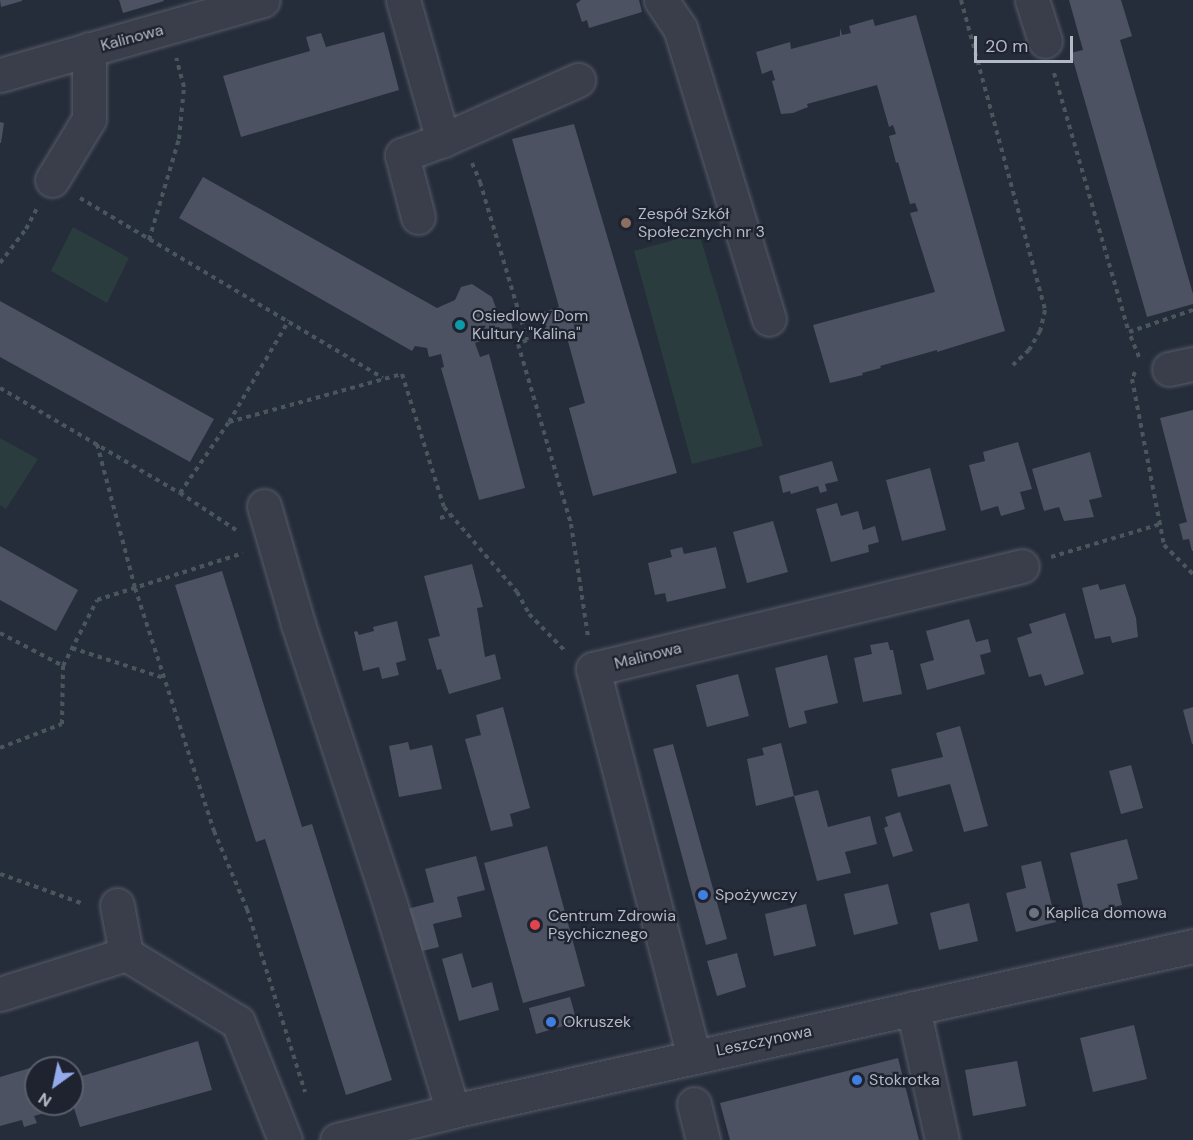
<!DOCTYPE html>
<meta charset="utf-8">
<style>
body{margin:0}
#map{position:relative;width:1193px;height:1140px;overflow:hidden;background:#252c3a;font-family:"DM Sans",sans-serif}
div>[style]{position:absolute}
.green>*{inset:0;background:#2b3c3f}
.building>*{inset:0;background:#4c5262}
.path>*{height:4px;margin-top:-2px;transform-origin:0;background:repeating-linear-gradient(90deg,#49575c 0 4.5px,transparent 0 9px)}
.roads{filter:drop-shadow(0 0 2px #575c68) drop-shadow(0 0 2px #575c68)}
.minor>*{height:33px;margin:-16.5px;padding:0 16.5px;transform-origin:16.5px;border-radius:16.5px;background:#393e4a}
.dots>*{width:16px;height:16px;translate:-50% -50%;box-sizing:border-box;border:3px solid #1e232f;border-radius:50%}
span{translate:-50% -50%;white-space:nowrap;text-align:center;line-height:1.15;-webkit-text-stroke:4.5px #1e232f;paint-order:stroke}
.street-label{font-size:16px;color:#b4b9c6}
.poi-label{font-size:16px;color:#b4b9c6}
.left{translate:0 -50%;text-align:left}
.north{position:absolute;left:24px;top:1056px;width:60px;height:60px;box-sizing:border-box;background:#1e232f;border:2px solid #5a5f6b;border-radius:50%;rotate:213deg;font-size:16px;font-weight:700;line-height:24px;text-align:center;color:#b4b9c6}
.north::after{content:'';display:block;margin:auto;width:21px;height:27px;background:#93abed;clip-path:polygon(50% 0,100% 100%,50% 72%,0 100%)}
.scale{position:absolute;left:974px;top:36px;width:99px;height:27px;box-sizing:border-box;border:3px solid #b4b9c6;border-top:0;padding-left:8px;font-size:18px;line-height:21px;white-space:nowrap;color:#b4b9c6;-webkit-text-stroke:4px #1e232f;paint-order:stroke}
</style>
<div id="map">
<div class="green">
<i style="clip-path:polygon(73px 227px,129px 258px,107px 303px,51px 271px)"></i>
<i style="clip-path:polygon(699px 233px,763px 446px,692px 464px,634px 251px)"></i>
<i style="clip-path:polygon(0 438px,38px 459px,6px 509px,0 505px)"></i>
</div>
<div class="building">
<i style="clip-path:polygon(0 0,22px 0,22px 1px,1px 7px)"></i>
<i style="clip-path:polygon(119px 0,163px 0,164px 1px,123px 13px)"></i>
<i style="clip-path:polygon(581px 0,639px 0,642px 12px,589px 28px,587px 20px,582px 22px,576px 4px)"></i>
<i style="clip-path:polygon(1069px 0,1121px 0,1132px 36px,1120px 40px,1193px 294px,1193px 304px,1147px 317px,1071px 53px,1083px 50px)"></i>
<i style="clip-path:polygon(916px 15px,1005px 331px,937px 352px,937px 350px,880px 366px,881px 368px,862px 373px,863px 375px,830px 383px,813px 325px,935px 292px,910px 213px,918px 211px,915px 203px,910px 204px,898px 162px,896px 163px,889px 136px,896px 134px,893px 125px,889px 127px,877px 85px,807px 104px,808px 107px,793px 113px,781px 114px,772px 81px,775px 80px,772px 70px,762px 74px,756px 52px,790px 42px,791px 49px,840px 36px,840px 28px,842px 35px,851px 33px,849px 26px,873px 19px,875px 26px)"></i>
<i style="clip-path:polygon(384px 32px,399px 90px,241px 137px,223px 76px,310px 51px,306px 37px,321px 33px,326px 47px)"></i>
<i style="clip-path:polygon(0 122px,4px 123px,1px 143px,0 143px)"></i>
<i style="clip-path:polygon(574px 124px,677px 473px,593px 496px,569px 408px,585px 403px,566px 334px,548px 338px,540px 313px,559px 307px,512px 139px)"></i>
<i style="clip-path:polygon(203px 177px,437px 308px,455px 300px,461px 287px,472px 284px,492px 297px,496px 308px,490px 316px,492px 320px,510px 318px,513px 330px,475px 343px,480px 357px,489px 354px,525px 488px,479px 500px,441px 368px,444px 367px,441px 354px,429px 357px,427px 348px,415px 346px,412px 351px,179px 218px)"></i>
<i style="clip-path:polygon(0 301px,214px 419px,190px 462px,0 357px)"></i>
<i style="clip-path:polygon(1193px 410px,1193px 551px,1192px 551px,1189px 539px,1183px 540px,1179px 524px,1187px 522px,1160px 418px)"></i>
<i style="clip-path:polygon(1018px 442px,1032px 489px,1020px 492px,1025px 509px,1001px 516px,998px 506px,981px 511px,969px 465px,985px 461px,983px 452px)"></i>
<i style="clip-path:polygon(1090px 452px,1102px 497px,1089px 500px,1094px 517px,1064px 521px,1059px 507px,1044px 511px,1032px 469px)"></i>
<i style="clip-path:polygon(832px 461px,838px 481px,825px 484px,827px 491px,820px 493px,818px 486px,791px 494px,790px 491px,783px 493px,779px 476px)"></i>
<i style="clip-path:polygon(930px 468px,946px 530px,902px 541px,886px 480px)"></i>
<i style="clip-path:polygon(837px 503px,841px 516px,858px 511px,863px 530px,875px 526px,879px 542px,868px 545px,869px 552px,831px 562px,816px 509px)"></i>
<i style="clip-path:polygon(773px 521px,788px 572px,747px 583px,733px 532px)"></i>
<i style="clip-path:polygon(0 546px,78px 590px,56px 631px,0 600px)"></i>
<i style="clip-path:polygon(682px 547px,684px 554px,716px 547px,726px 588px,667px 602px,665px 593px,655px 595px,648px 563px,672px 557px,670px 550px)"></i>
<i style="clip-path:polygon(472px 564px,483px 607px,477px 608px,485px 657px,495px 654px,501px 679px,449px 694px,441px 669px,437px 670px,428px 639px,440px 636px,424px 576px)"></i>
<i style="clip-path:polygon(222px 571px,302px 827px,312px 824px,392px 1080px,346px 1095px,265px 839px,256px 842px,175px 585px)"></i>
<i style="clip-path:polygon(1098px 584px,1100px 590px,1125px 584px,1136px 618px,1138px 637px,1112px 643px,1110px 636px,1095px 639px,1082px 588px)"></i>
<i style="clip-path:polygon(1065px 613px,1084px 674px,1045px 686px,1041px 674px,1029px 677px,1017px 638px,1032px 633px,1029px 624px)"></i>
<i style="clip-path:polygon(969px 619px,976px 642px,988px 639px,991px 652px,980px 655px,985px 674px,927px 690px,920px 664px,934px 660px,926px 631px)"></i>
<i style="clip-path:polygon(397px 621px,406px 660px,396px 663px,399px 675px,382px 679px,379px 667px,363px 671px,354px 632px,357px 631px,359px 635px,374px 631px,373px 627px)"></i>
<i style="clip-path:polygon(888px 642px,890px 650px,893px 650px,902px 694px,863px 702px,854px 658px,872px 654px,870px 645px)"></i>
<i style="clip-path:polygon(827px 655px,838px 703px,804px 711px,807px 723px,789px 728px,775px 668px)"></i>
<i style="clip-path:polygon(738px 674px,749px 716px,707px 727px,696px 685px)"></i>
<i style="clip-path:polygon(503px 707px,530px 808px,510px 814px,513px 826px,491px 831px,465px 739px,481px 735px,476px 715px)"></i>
<i style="clip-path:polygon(1193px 707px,1193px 744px,1192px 744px,1183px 710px)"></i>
<i style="clip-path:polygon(960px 726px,988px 826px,964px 832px,950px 784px,898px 797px,891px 769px,943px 757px,936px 733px)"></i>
<i style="clip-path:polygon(408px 742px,410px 750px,432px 745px,442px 789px,399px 797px,389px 746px)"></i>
<i style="clip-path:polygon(781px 743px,794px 796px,756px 806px,747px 759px,764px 755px,762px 748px)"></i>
<i style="clip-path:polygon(673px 744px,727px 939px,706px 945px,653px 749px)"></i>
<i style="clip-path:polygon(1131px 765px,1143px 808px,1121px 814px,1109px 771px)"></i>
<i style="clip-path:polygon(818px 790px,828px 827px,870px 816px,877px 844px,845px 852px,851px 873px,817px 881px,794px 796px)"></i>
<i style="clip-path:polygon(900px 812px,913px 851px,893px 857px,884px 828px,888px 826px,885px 817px)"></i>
<i style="clip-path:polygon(1127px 839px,1138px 879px,1117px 884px,1122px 905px,1085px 914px,1070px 853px)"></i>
<i style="clip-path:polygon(547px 846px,585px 986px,523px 1003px,484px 863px)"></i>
<i style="clip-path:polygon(476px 856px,485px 890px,457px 897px,462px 917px,433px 924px,439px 947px,418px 952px,407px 909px,434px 902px,425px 869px)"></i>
<i style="clip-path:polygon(1041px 861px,1056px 922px,1016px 932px,1006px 893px,1026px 888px,1021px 866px)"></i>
<i style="clip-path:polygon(888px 884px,898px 924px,854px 935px,844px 894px)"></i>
<i style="clip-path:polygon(969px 903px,978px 941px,939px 950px,930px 913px)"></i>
<i style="clip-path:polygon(806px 904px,816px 946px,774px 956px,765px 914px)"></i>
<i style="clip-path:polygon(462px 953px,472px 988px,492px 982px,499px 1010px,459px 1021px,442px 959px)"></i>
<i style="clip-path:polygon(737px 953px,746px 987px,717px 996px,707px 961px)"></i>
<i style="clip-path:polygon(570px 997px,577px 1022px,536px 1034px,529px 1008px)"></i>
<i style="clip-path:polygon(1134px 1025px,1147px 1079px,1093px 1092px,1080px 1038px)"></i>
<i style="clip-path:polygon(198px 1041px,212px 1090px,80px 1127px,73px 1105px,34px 1116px,37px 1123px,24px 1127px,22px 1120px,0 1126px,0 1077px,60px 1059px,63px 1068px,36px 1068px,36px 1104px,72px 1104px,72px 1079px)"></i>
<i style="clip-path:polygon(898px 1058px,919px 1140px,730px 1140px,720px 1103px)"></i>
<i style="clip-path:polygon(1017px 1061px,1026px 1106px,973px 1116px,965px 1070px)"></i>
</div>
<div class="path">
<i style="left:961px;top:0;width:321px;rotate:74.8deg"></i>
<i style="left:1045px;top:310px;width:22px;rotate:103deg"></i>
<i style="left:1040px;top:331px;width:22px;rotate:120deg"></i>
<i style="left:1029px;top:350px;width:22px;rotate:137deg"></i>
<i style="left:1054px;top:73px;width:270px;rotate:73.9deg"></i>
<i style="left:472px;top:163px;width:21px;rotate:67deg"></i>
<i style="left:480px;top:182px;width:165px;rotate:73.4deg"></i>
<i style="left:527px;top:340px;width:10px;rotate:156deg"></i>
<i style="left:518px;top:344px;width:188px;rotate:73.6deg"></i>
<i style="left:571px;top:524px;width:114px;rotate:81.4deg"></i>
<i style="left:80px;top:198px;width:352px;rotate:30.7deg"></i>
<i style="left:149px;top:240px;width:105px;rotate:-73.5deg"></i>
<i style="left:179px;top:139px;width:52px;rotate:-84.5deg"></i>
<i style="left:184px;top:87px;width:30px;rotate:-105deg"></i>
<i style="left:0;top:263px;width:43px;rotate:-52.6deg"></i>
<i style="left:26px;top:229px;width:24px;rotate:-62deg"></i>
<i style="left:1139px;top:357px;width:27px;rotate:-112deg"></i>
<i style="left:1129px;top:332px;width:68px;rotate:-19deg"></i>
<i style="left:1135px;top:372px;width:8px;rotate:113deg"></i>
<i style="left:1132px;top:379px;width:169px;rotate:79.1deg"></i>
<i style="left:1164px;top:545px;width:41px;rotate:45deg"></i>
<i style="left:0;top:388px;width:208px;rotate:30.3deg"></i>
<i style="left:229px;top:422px;width:118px;rotate:-59.5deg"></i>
<i style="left:97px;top:444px;width:149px;rotate:75.2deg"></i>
<i style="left:135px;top:588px;width:256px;rotate:72deg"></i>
<i style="left:214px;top:831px;width:85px;rotate:67.1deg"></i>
<i style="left:247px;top:909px;width:192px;rotate:72.4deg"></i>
<i style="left:440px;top:518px;width:11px;rotate:-15deg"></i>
<i style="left:236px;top:530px;width:67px;rotate:-146.5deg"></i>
<i style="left:180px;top:493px;width:86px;rotate:-55.4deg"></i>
<i style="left:229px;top:422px;width:180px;rotate:-15.5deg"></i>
<i style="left:402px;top:374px;width:139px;rotate:72.5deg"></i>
<i style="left:444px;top:507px;width:112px;rotate:49.3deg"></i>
<i style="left:517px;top:592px;width:25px;rotate:61deg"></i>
<i style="left:529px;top:614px;width:54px;rotate:45.7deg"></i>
<i style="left:1051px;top:557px;width:114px;rotate:-16.8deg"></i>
<i style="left:0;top:633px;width:71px;rotate:27.6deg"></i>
<i style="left:63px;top:666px;width:74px;rotate:-62.7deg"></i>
<i style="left:97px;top:600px;width:153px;rotate:-17.8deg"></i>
<i style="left:72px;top:648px;width:97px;rotate:18.1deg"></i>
<i style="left:0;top:748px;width:66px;rotate:-21.2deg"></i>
<i style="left:62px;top:724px;width:58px;rotate:-89deg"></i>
<i style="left:0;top:874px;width:89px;rotate:19.7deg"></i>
</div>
<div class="roads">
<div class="minor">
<i style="left:403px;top:0;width:146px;rotate:74.1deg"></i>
<i style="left:443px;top:140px;width:148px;rotate:-24deg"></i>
<i style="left:661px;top:0;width:34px;rotate:56deg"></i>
<i style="left:680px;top:28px;width:304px;rotate:73deg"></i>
<i style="left:1032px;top:0;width:43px;rotate:72.4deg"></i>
<i style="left:0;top:75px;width:273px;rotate:-15.9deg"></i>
<i style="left:52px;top:180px;width:71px;rotate:-58.8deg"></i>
<i style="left:89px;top:119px;width:70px;rotate:-90deg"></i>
<i style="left:418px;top:217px;width:64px;rotate:-104.5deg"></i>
<i style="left:402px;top:155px;width:44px;rotate:-20.1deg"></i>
<i style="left:1169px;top:369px;width:25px;rotate:-12deg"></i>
<i style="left:264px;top:506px;width:123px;rotate:73.9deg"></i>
<i style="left:298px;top:624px;width:295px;rotate:71.8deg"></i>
<i style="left:390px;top:904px;width:216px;rotate:73.1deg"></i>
<i style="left:117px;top:905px;width:50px;rotate:79.6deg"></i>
<i style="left:126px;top:954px;width:131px;rotate:31.3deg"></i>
<i style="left:238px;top:1022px;width:127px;rotate:68.3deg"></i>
<i style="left:0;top:994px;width:132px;rotate:-17.6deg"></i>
<i style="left:913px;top:1008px;width:135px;rotate:77.6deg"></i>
<i style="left:694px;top:1057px;width:401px;rotate:-104.6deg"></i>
<i style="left:593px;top:669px;width:441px;rotate:-13.5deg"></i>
<i style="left:694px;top:1104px;width:37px;rotate:76deg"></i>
<i style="left:337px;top:1140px;width:120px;rotate:-14deg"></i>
<i style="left:453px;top:1111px;width:758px;rotate:-12.57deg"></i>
</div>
</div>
<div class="dots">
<i style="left:626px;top:223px;background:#8d6e63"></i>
<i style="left:460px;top:325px;background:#0f9aa8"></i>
<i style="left:703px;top:895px;background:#3f7fe0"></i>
<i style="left:1034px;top:913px;background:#6b7280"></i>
<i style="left:535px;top:925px;background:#e0444e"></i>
<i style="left:551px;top:1022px;background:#3f7fe0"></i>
<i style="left:857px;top:1080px;background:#3f7fe0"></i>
</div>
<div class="street-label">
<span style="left:132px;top:38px;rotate:-15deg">Kalinowa</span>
<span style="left:648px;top:656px;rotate:-14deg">Malinowa</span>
<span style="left:764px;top:1041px;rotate:-12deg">Leszczynowa</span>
</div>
<div class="poi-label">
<span class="left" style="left:638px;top:223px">Zespół Szkół<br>Społecznych nr 3</span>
<span class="left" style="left:472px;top:325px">Osiedlowy Dom<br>Kultury "Kalina"</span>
<span class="left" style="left:715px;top:895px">Spożywczy</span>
<span class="left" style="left:1046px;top:913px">Kaplica domowa</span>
<span class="left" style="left:548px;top:925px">Centrum Zdrowia<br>Psychicznego</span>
<span class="left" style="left:563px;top:1022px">Okruszek</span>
<span class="left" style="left:869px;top:1080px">Stokrotka</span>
</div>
<div class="north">N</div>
<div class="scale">20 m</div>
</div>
